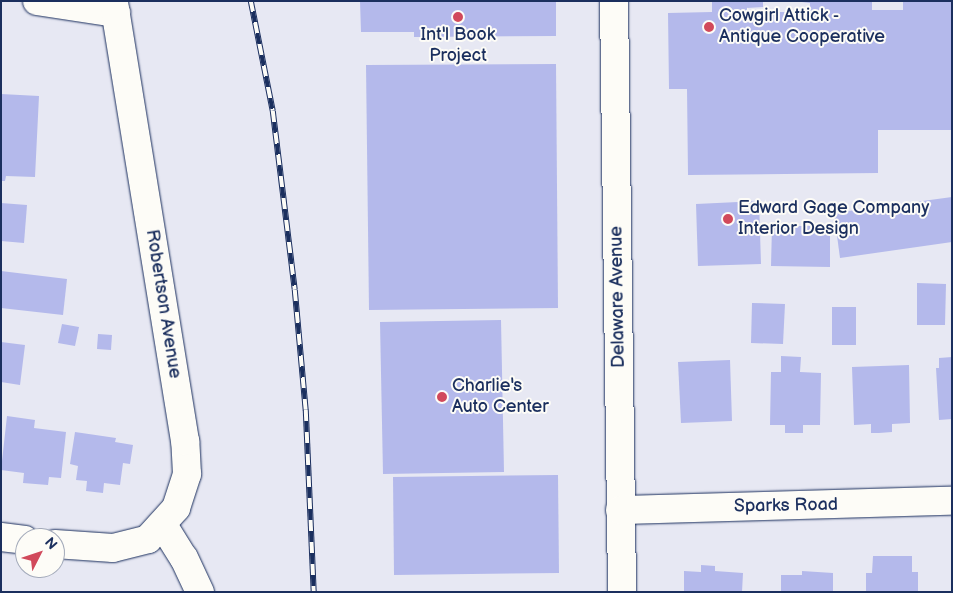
<!DOCTYPE html>
<style>
body{margin:0}
#map{position:relative;width:953px;height:593px;overflow:hidden;background:#e7e8f3;font-family:"Balsamiq Sans",sans-serif}
div>[style]{position:absolute}
.building>*{inset:0;background:#b4b9eb}
.roads{filter:drop-shadow(0 0 1px #1b2f5e) drop-shadow(0 0 1px #1b2f5e)}
.minor>*{height:28px;margin:-14px;padding:0 14px;transform-origin:14px;border-radius:14px;background:#fdfcf7}
.rail>*{height:5.5px;margin-top:-2.75px;transform-origin:0;background:repeating-linear-gradient(90deg,#fdfcf7 0 11px,#1b2f5e 0 22px);box-sizing:border-box;border-block:1px solid #1b2f5e}
.dots>*{width:14px;height:14px;translate:-50% -50%;box-sizing:border-box;border:2px solid #fdfcf7;border-radius:50%}
span{translate:-50% -50%;white-space:nowrap;text-align:center;line-height:1.15;-webkit-text-stroke:4px #fdfcf7;paint-order:stroke}
.poi-label{font-size:18px;color:#1b2f5e}
.left{translate:0 -50%;text-align:left}
.street-label{font-size:18px;color:#1b2f5e}
.frame{position:absolute;inset:0;border:2px solid #1b2f5e;pointer-events:none}
.north{position:absolute;left:15px;top:528px;width:50px;height:50px;box-sizing:border-box;background:#fdfcf7;border:1px solid #a3aaba;border-radius:50%;rotate:49deg;font-size:14px;font-weight:700;line-height:20px;text-align:center;color:#1b2f5e}
.north::after{content:'';display:block;margin:auto;width:18px;height:22px;background:#d1495b;clip-path:polygon(50% 0,100% 100%,50% 72%,0 100%)}
</style>
<div id="map">
<div class="building">
<i style="clip-path:polygon(360px 1px,556px 1px,556px 36px,414px 37px,414px 32px,361px 32px)"></i>
<i style="clip-path:polygon(712px 1px,763px 1px,763px 7px,747px 8px,747px 12px,810px 12px,810px 3px,794px 1px,872px 1px,872px 10px,903px 10px,903px 1px,952px 1px,952px 130px,878px 130px,878px 173px,688px 175px,687px 89px,669px 89px,668px 13px,712px 12px)"></i>
<i style="clip-path:polygon(556px 64px,558px 308px,369px 310px,366px 65px)"></i>
<i style="clip-path:polygon(1px 94px,39px 96px,35px 177px,6px 176px,5px 181px,1px 181px)"></i>
<i style="clip-path:polygon(952px 197px,952px 242px,840px 258px,834px 213px)"></i>
<i style="clip-path:polygon(759px 201px,761px 264px,698px 266px,696px 204px)"></i>
<i style="clip-path:polygon(1px 203px,27px 205px,24px 243px,1px 241px)"></i>
<i style="clip-path:polygon(772px 226px,830px 226px,830px 267px,771px 266px)"></i>
<i style="clip-path:polygon(1px 271px,67px 279px,63px 315px,1px 308px)"></i>
<i style="clip-path:polygon(917px 283px,946px 284px,945px 325px,917px 325px)"></i>
<i style="clip-path:polygon(752px 303px,785px 304px,783px 344px,751px 343px)"></i>
<i style="clip-path:polygon(832px 307px,856px 307px,856px 345px,832px 345px)"></i>
<i style="clip-path:polygon(501px 320px,504px 472px,383px 474px,380px 322px)"></i>
<i style="clip-path:polygon(62px 324px,79px 327px,75px 346px,58px 343px)"></i>
<i style="clip-path:polygon(98px 334px,112px 335px,111px 350px,97px 349px)"></i>
<i style="clip-path:polygon(1px 342px,25px 345px,20px 385px,1px 382px)"></i>
<i style="clip-path:polygon(781px 356px,801px 357px,800px 372px,821px 373px,820px 425px,803px 425px,803px 433px,785px 433px,785px 425px,770px 425px,771px 372px,781px 372px)"></i>
<i style="clip-path:polygon(952px 357px,952px 419px,939px 420px,936px 368px,939px 368px,939px 358px)"></i>
<i style="clip-path:polygon(730px 360px,732px 421px,681px 423px,678px 362px)"></i>
<i style="clip-path:polygon(909px 365px,910px 423px,892px 424px,892px 432px,879px 433px,871px 433px,871px 424px,854px 425px,852px 367px)"></i>
<i style="clip-path:polygon(7px 416px,35px 420px,34px 428px,66px 432px,61px 478px,49px 477px,48px 485px,23px 483px,24px 473px,1px 470px)"></i>
<i style="clip-path:polygon(75px 432px,116px 438px,115px 442px,133px 445px,130px 464px,123px 463px,120px 485px,104px 483px,103px 493px,86px 491px,87px 481px,76px 480px,78px 466px,70px 464px)"></i>
<i style="clip-path:polygon(558px 475px,559px 573px,394px 575px,393px 477px)"></i>
<i style="clip-path:polygon(873px 556px,912px 556px,912px 572px,918px 572px,918px 592px,866px 592px,866px 573px,872px 573px)"></i>
<i style="clip-path:polygon(701px 565px,715px 566px,715px 571px,743px 573px,742px 592px,684px 592px,684px 571px,701px 572px)"></i>
<i style="clip-path:polygon(802px 571px,833px 573px,833px 592px,781px 592px,781px 575px,802px 575px)"></i>
</div>
<div class="roads">
<div class="minor">
<i style="left:37px;top:1px;width:80px;rotate:8.6deg"></i>
<i style="left:614px;top:1px;width:591px;rotate:89.22deg"></i>
<i style="left:620px;top:510px;width:332px;rotate:-1.6deg"></i>
<i style="left:163px;top:525px;width:39px;rotate:58deg"></i>
<i style="left:184px;top:558px;width:38px;rotate:65deg"></i>
<i style="left:1px;top:537px;width:24px;rotate:7deg"></i>
<i style="left:55px;top:544px;width:58px;rotate:3.9deg"></i>
<i style="left:113px;top:548px;width:36px;rotate:-14deg"></i>
<i style="left:148px;top:539px;width:42px;rotate:-47.9deg"></i>
<i style="left:176px;top:508px;width:36px;rotate:-72deg"></i>
<i style="left:187px;top:474px;width:33px;rotate:-93deg"></i>
<i style="left:185px;top:441px;width:446px;rotate:-99.2deg"></i>
</div>
</div>
<div class="rail">
<i style="left:251px;top:1px;width:112px;rotate:78.7deg"></i>
<i style="left:273px;top:111px;width:180px;rotate:83deg"></i>
<i style="left:295px;top:290px;width:121px;rotate:84.8deg"></i>
<i style="left:306px;top:410px;width:182px;rotate:87.5deg"></i>
</div>
<div class="dots">
<i style="left:458px;top:17px;background:#d1495b"></i>
<i style="left:709px;top:27px;background:#d1495b"></i>
<i style="left:728px;top:219px;background:#d1495b"></i>
<i style="left:442px;top:397px;background:#d1495b"></i>
</div>
<div class="poi-label">
<span class="left" style="left:719px;top:27px">Cowgirl Attick -<br>Antique Cooperative</span>
<span style="left:458px;top:46px">Int'l Book<br>Project</span>
<span class="left" style="left:738px;top:219px">Edward Gage Company<br>Interior Design</span>
<span class="left" style="left:452px;top:397px">Charlie's<br>Auto Center</span>
</div>
<div class="street-label">
<span style="left:618px;top:297px;rotate:-91deg">Delaware Avenue</span>
<span style="left:163px;top:304px;rotate:81deg">Robertson Avenue</span>
<span style="left:786px;top:506px;rotate:-1deg">Sparks Road</span>
</div>
<div class="frame"></div>
<div class="north">N</div>
</div>
